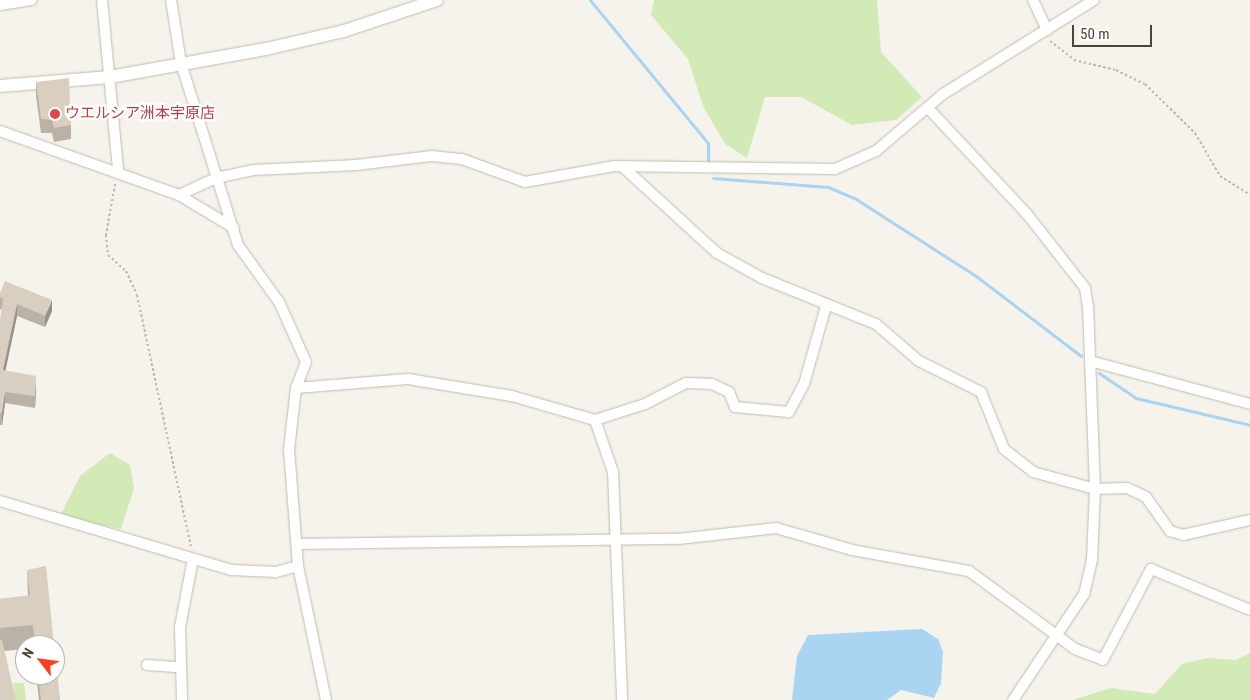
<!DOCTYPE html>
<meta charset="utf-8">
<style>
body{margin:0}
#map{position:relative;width:1250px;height:700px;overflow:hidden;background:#f6f3ec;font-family:"Roboto Condensed","Noto Sans JP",sans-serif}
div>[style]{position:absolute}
.green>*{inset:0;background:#d2eab5}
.water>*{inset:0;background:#a9d4f2}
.stream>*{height:3px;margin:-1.5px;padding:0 1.5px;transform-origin:1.5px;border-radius:1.5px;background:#a9d4f2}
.path>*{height:2px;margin-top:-1px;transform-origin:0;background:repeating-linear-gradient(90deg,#c4b79f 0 2.5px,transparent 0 5px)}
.roads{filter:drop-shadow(0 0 1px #c2bbae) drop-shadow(0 0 1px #c2bbae)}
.minor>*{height:10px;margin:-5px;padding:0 5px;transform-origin:5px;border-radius:5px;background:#fff}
.tertiary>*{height:12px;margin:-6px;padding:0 6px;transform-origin:6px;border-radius:6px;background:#fff}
.wall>*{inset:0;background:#bab2a6}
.shaded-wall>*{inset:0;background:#979187}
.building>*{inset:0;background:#d8cfc1}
.dots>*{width:14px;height:14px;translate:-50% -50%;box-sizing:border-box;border:2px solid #fff;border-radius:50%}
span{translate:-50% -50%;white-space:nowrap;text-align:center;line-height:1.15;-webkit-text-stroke:4.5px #fff;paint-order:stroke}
.health-label{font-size:15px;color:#be3a42}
.left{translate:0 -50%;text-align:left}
.north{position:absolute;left:15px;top:635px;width:50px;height:50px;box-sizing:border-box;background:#fff;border:1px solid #b7b4b0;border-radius:50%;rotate:300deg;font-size:14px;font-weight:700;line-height:20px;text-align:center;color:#4b4439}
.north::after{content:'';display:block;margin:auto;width:18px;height:22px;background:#fc3f1d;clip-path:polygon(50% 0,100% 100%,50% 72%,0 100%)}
.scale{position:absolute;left:1072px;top:25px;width:80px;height:22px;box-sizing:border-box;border:2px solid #4b4439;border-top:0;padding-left:6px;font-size:15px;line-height:18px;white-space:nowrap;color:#4b4439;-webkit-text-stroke:4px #fff;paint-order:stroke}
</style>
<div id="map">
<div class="green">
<i style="clip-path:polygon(654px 0,877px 0,881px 52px,922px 97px,896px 120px,852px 125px,801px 97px,765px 97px,747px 158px,725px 144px,703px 106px,688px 59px,651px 15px)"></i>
<i style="clip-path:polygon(110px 453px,130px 465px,134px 488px,121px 529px,60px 516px,80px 476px)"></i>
<i style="clip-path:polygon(1250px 653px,1250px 700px,1072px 700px,1111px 688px,1155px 694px,1182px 664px,1207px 658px,1236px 660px)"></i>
<i style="clip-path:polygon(13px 683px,24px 683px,26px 700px,15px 700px)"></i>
</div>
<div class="water">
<i style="clip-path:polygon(922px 629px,938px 639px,943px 652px,941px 683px,934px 698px,901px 690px,887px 700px,792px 700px,797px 656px,808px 635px)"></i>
</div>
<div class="stream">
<i style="left:590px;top:0;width:185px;rotate:50.5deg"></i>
<i style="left:708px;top:143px;width:19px;rotate:90deg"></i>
<i style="left:713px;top:178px;width:115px;rotate:4.5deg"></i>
<i style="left:828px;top:187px;width:30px;rotate:23deg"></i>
<i style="left:856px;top:199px;width:143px;rotate:32.7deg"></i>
<i style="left:976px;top:276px;width:132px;rotate:37.3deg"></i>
<i style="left:1099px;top:373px;width:45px;rotate:34deg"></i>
<i style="left:1136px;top:398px;width:117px;rotate:13.3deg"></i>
</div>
<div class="path">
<i style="left:1050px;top:41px;width:31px;rotate:38deg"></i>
<i style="left:1074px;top:60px;width:43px;rotate:13.4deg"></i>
<i style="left:1116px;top:70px;width:32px;rotate:26deg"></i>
<i style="left:1145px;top:84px;width:70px;rotate:44.4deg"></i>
<i style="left:1195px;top:133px;width:50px;rotate:59.8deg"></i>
<i style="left:1220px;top:176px;width:36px;rotate:32deg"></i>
<i style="left:115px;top:184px;width:52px;rotate:100deg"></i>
<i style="left:106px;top:235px;width:20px;rotate:84deg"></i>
<i style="left:108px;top:255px;width:24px;rotate:42deg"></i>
<i style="left:126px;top:271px;width:26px;rotate:65deg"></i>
<i style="left:137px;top:295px;width:257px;rotate:77.9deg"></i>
</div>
<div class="roads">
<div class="minor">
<i style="left:102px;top:0;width:171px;rotate:84.6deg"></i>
<i style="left:1033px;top:0;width:33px;rotate:65deg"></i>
<i style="left:0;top:5px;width:32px;rotate:-9deg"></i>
<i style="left:928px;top:108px;width:145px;rotate:47deg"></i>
<i style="left:1027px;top:214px;width:94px;rotate:51.9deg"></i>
<i style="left:1085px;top:288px;width:18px;rotate:81deg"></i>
<i style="left:1088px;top:306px;width:183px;rotate:87.8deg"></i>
<i style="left:1095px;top:489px;width:71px;rotate:92.4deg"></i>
<i style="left:1092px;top:560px;width:35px;rotate:103deg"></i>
<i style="left:1084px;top:594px;width:128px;rotate:123.8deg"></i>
<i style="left:0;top:131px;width:190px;rotate:19.7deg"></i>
<i style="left:179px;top:195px;width:64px;rotate:31deg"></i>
<i style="left:623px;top:167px;width:127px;rotate:42.5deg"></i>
<i style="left:717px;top:253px;width:51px;rotate:29.1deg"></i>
<i style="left:762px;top:278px;width:123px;rotate:22deg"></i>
<i style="left:876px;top:324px;width:57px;rotate:40.7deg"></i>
<i style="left:919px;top:361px;width:69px;rotate:26.6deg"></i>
<i style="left:981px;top:392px;width:61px;rotate:68deg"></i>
<i style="left:1004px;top:449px;width:37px;rotate:38deg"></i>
<i style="left:1033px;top:472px;width:64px;rotate:15.3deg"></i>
<i style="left:1095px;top:489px;width:32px;rotate:-2deg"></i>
<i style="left:1127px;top:488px;width:21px;rotate:25deg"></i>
<i style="left:1146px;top:497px;width:42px;rotate:54.8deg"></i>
<i style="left:1170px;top:531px;width:14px;rotate:17deg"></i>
<i style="left:1183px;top:535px;width:69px;rotate:-12.6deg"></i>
<i style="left:179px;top:195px;width:41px;rotate:-24.7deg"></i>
<i style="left:216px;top:178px;width:39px;rotate:-12deg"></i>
<i style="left:254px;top:170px;width:102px;rotate:-2.8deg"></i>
<i style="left:356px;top:165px;width:77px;rotate:-6.8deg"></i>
<i style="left:432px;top:156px;width:30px;rotate:6deg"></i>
<i style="left:462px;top:159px;width:67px;rotate:20.1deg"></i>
<i style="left:525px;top:182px;width:90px;rotate:-10.2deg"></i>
<i style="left:614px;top:166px;width:221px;rotate:0.8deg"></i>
<i style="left:835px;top:169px;width:45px;rotate:-23.7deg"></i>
<i style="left:876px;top:151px;width:88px;rotate:-40.4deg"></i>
<i style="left:943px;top:94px;width:178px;rotate:-31.9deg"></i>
<i style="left:1090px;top:361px;width:166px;rotate:15deg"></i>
<i style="left:296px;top:388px;width:112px;rotate:-4.6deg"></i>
<i style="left:408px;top:379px;width:105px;rotate:9.3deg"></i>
<i style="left:512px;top:396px;width:86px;rotate:16.1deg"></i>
<i style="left:595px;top:420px;width:52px;rotate:-17.7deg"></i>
<i style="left:645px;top:404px;width:46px;rotate:-27.1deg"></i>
<i style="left:686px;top:383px;width:26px;rotate:2deg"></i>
<i style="left:712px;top:384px;width:19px;rotate:25deg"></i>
<i style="left:729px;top:392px;width:16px;rotate:68deg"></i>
<i style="left:735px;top:407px;width:54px;rotate:5.3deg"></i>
<i style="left:789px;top:412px;width:32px;rotate:-62deg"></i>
<i style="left:804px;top:384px;width:81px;rotate:-74.2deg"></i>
<i style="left:595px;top:420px;width:55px;rotate:70.9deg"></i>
<i style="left:613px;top:472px;width:228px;rotate:87.7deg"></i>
<i style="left:0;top:501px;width:242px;rotate:16.6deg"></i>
<i style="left:232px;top:570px;width:44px;rotate:2.6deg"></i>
<i style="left:276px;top:572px;width:23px;rotate:-15deg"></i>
<i style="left:298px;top:566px;width:116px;rotate:-94.4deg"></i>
<i style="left:289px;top:450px;width:62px;rotate:-83.6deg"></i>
<i style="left:296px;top:388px;width:28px;rotate:-69deg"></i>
<i style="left:306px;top:362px;width:66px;rotate:-114.2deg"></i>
<i style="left:279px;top:302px;width:70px;rotate:-125.7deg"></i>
<i style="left:238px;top:245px;width:191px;rotate:-107.4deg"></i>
<i style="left:181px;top:63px;width:64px;rotate:-99deg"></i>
<i style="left:298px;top:544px;width:380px;rotate:-0.8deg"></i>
<i style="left:678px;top:539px;width:99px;rotate:-6.4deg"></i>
<i style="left:776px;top:528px;width:79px;rotate:16.1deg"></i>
<i style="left:852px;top:550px;width:119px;rotate:10.2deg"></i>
<i style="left:969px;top:571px;width:132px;rotate:36.3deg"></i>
<i style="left:1075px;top:649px;width:30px;rotate:21deg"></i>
<i style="left:1103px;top:660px;width:103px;rotate:-62.2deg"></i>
<i style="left:1151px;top:569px;width:107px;rotate:22.5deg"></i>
<i style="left:298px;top:566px;width:137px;rotate:78.2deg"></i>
<i style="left:147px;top:665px;width:32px;rotate:4deg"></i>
<i style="left:182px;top:700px;width:73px;rotate:-91.6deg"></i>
<i style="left:180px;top:627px;width:69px;rotate:-79.2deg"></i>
</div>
<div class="tertiary">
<i style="left:0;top:86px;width:110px;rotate:-4.7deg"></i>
<i style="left:110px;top:77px;width:158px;rotate:-10.2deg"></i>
<i style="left:266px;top:49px;width:80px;rotate:-13deg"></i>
<i style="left:344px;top:31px;width:98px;rotate:-18.4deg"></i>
</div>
</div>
<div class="wall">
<i style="clip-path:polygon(36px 82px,71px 125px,71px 139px,54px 142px,52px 133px,41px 133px,36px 96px)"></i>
<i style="clip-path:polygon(0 293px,52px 311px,45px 327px,17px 316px,5px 371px,36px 388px,35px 408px,5px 403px,2px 425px,0 425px,0 322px,2px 310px,0 309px)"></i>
<i style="clip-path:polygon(27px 570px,54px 645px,25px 645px,25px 649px,4px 651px,0 700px,0 599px,28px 596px)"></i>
<i style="clip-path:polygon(36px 675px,55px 675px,60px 700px,39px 700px)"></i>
</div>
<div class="shaded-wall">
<i style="clip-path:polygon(52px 300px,52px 311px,45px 327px,45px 316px)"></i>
<i style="clip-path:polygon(17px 304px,17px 316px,3px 382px,3px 370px)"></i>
<i style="clip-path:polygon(36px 376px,36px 388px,35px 408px,35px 396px)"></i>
<i style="clip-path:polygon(5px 392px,5px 403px,2px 425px,2px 413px)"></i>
</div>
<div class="building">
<i style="clip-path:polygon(69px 78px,71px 125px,54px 128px,52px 120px,41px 119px,36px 82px)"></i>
<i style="clip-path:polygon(5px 281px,52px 300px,45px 316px,17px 304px,3px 370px,36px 376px,35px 396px,5px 392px,2px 413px,0 413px,0 322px,3px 299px,0 297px,0 293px)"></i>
<i style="clip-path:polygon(46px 566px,54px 645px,35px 645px,33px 625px,0 628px,0 599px,30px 595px,27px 570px)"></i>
<i style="clip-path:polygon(0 640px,2px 640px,16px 700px,0 700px)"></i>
<i style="clip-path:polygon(55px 650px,60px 700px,41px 700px,38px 675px,55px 675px)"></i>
</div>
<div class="dots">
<i style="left:55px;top:114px;background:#e0444e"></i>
</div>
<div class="health-label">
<span class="left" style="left:65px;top:114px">ウエルシア洲本宇原店</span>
</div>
<div class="north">N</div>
<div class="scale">50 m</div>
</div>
